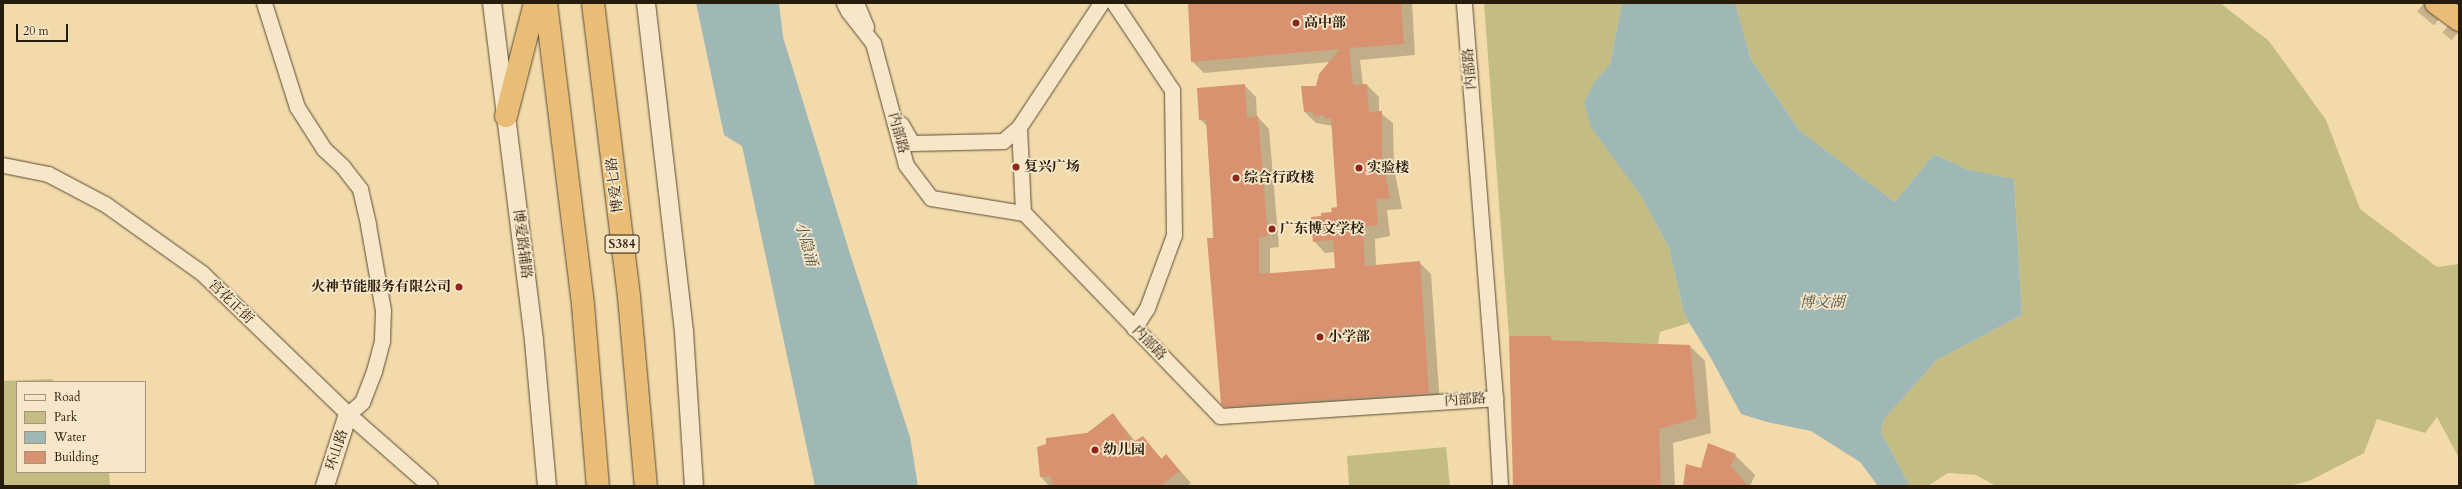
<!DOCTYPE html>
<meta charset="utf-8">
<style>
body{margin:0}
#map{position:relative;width:2462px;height:489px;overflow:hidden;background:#f2daab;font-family:Cardo,"Noto Serif SC",serif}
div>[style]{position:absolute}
.green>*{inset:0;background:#c3bd83}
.water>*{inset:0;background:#a0b8b5}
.shadow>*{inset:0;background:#0003}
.building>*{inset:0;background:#d89270}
.motorway-tunnel>*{height:22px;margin-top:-11px;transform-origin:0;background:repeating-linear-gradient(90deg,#c9b48b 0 22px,transparent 0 33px)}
.roads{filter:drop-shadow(0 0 1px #5a4b34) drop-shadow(0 0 1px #5a4b34)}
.minor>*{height:15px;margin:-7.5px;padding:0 7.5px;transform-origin:7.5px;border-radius:7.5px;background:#f7e7c8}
.tertiary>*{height:18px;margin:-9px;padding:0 9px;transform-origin:9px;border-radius:9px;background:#f7e7c8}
.trunk>*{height:22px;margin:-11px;padding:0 11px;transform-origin:11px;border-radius:11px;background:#e9bd76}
.dots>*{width:11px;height:11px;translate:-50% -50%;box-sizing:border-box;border:2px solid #f7e7c8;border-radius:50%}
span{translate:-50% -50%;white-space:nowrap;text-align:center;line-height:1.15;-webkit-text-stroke:3.5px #f7e7c8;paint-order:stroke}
.shield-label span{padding:1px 3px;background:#f7e7c8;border:1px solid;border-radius:3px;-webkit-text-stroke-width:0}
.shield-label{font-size:13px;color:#271b0c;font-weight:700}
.poi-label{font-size:14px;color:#271b0c;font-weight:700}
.left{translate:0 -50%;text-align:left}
.right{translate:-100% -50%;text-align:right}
.street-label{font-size:14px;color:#271b0c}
.water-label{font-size:15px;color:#515247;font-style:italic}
.frame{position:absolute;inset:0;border:4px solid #271b0c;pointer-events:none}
.legend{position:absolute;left:16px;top:381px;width:130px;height:92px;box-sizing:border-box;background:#f7e7c8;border:1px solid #a4957d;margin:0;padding:5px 7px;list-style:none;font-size:12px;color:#271b0c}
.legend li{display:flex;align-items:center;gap:8px;height:20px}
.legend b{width:20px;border:1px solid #a4957d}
.scale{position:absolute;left:16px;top:24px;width:52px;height:18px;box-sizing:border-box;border:2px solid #271b0c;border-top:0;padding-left:5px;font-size:12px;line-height:14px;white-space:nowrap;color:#271b0c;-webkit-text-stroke:3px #f7e7c8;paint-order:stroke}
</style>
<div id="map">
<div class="green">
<i style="clip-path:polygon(1484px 3px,1622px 3px,1610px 64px,1595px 81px,1641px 196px,1669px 248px,1684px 314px,1689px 323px,1660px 332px,1658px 344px,1552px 340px,1549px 336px,1509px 336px)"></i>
<i style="clip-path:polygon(1735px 3px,2220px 3px,2269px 41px,2326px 120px,2360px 209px,2437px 267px,2459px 264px,2459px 458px,2437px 417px,2425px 433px,2377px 419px,2364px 453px,2309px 481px,2289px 486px,1996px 486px,1976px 475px,1948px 473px,1928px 486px,1910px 486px,1881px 432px,1884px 419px,1937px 360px,2022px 315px,2014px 180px,1969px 170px,1934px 154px,1895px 202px,1800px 131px,1751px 59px)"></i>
<i style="clip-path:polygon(52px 379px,55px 382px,17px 382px,17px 472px,109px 472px,110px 486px,3px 486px,3px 381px)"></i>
<i style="clip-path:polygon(1446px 447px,1450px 486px,1349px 486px,1347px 456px)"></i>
</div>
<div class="water">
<i style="clip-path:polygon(696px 3px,779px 3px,783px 37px,851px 257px,910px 437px,918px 486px,815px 486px,742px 146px,724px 135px)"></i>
<i style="clip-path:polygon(1622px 3px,1735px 3px,1751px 59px,1800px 131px,1895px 202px,1934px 154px,1969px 170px,2014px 179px,2022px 315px,1937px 360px,1884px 419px,1881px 432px,1910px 486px,1878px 486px,1860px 462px,1811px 431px,1767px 422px,1741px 414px,1712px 360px,1684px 314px,1669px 248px,1641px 196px,1591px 127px,1584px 102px,1595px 81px,1610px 64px)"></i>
</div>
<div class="shadow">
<i style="clip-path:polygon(1189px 3px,1412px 3px,1415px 55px,1360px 60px,1363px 85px,1367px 85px,1379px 97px,1379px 112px,1393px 123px,1394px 168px,1402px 209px,1387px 210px,1390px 236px,1375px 239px,1376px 266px,1419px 262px,1431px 274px,1440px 405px,1236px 418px,1222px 404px,1207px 126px,1200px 119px,1244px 85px,1256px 97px,1257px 116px,1269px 129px,1279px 247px,1270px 248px,1270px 275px,1336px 269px,1335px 252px,1325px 253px,1314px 241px,1322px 217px,1333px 213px,1338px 208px,1333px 126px,1316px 123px,1305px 112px,1330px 62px,1204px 73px,1192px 61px)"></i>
<i style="clip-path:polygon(1549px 337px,1553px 341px,1690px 346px,1705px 361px,1711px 433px,1673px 443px,1675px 486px,1514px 486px)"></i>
<i style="clip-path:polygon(1113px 414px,1135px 441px,1143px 438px,1162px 459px,1166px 455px,1191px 483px,1187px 486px,1049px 486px,1041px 477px)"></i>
<i style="clip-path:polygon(1735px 455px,1755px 475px,1750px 486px,1684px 486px,1702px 470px)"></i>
</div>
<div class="building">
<i style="clip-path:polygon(1188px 3px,1401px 3px,1404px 44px,1349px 48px,1353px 85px,1367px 84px,1369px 112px,1382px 111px,1382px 156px,1390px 198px,1376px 199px,1378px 225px,1363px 227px,1365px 266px,1420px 261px,1429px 393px,1224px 407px,1221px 404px,1207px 238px,1214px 238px,1206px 120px,1199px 120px,1197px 88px,1245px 84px,1247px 118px,1258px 116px,1268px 236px,1259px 237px,1259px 274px,1335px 268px,1333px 240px,1313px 242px,1311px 217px,1321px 216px,1321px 213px,1332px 212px,1331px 208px,1337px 207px,1331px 118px,1325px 119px,1324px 115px,1314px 116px,1313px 112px,1304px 112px,1301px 86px,1316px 86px,1319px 74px,1340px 49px,1191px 62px)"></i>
<i style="clip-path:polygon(1509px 336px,1550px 336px,1552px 340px,1690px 345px,1697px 418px,1659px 429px,1661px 486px,1513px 486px)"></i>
<i style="clip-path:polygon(1113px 413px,1133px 442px,1143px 436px,1161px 459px,1166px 454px,1180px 471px,1160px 486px,1052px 486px,1051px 476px,1040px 477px,1037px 447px,1046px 444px,1046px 438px,1087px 433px)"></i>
<i style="clip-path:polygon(1708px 443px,1736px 454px,1731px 466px,1748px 486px,1683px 486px,1686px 464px,1701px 468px)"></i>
</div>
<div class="motorway-tunnel">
<i style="left:2424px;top:3px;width:45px;rotate:39.6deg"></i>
</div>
<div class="roads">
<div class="minor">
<i style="left:264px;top:3px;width:109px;rotate:72.4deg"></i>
<i style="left:297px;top:107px;width:50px;rotate:57.3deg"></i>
<i style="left:324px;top:149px;width:26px;rotate:43deg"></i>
<i style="left:343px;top:167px;width:28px;rotate:52deg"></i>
<i style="left:360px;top:189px;width:37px;rotate:77deg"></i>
<i style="left:368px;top:225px;width:86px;rotate:80deg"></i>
<i style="left:383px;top:310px;width:31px;rotate:92deg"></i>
<i style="left:382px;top:341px;width:31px;rotate:105deg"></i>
<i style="left:374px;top:371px;width:33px;rotate:111deg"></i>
<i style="left:362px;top:402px;width:18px;rotate:139deg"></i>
<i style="left:844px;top:3px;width:9px;rotate:63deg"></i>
<i style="left:848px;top:11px;width:41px;rotate:52deg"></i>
<i style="left:873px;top:43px;width:126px;rotate:74.9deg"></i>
<i style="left:906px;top:165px;width:41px;rotate:52.9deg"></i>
<i style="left:931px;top:198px;width:94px;rotate:9.2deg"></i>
<i style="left:1024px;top:213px;width:282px;rotate:46deg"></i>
<i style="left:1220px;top:416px;width:276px;rotate:-3.7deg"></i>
<i style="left:1495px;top:398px;width:396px;rotate:-94.5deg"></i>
<i style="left:856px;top:3px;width:26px;rotate:67deg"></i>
<i style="left:1114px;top:3px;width:105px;rotate:56.3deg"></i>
<i style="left:1172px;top:90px;width:145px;rotate:89.2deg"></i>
<i style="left:1174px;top:235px;width:78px;rotate:110.3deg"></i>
<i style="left:1147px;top:308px;width:24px;rotate:123deg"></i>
<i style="left:901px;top:124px;width:22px;rotate:60deg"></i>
<i style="left:912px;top:143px;width:91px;rotate:-1.3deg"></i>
<i style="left:1003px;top:141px;width:21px;rotate:-41deg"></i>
<i style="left:1019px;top:127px;width:149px;rotate:-56.5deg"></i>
<i style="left:1019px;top:127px;width:86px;rotate:87.3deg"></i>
<i style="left:3px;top:165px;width:46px;rotate:11.3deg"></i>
<i style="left:48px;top:174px;width:64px;rotate:27.8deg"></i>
<i style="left:105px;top:204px;width:119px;rotate:35.4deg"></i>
<i style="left:202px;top:273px;width:203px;rotate:44deg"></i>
<i style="left:348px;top:414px;width:109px;rotate:41.3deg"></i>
<i style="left:1495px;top:398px;width:88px;rotate:86.7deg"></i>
</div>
<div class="tertiary">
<i style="left:492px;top:3px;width:341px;rotate:82.9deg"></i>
<i style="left:534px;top:341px;width:146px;rotate:84.9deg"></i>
<i style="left:646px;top:3px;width:331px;rotate:83.4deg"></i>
<i style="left:684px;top:332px;width:154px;rotate:86.3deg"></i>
<i style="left:325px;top:486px;width:76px;rotate:-72.3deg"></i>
</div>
<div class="trunk">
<i style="left:546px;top:3px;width:304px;rotate:83deg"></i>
<i style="left:583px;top:305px;width:182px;rotate:85.3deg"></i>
<i style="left:593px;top:3px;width:296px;rotate:83deg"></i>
<i style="left:629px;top:297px;width:190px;rotate:84.9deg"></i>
<i style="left:2436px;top:3px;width:29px;rotate:36deg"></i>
<i style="left:506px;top:116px;width:117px;rotate:-75.6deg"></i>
</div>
</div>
<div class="dots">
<i style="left:1296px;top:23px;background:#8f2418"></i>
<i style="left:1016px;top:167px;background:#8f2418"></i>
<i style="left:1359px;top:168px;background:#8f2418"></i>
<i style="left:1236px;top:178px;background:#8f2418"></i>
<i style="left:1272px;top:229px;background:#8f2418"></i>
<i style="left:459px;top:287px;background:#8f2418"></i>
<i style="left:1320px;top:337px;background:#8f2418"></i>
<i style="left:1095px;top:450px;background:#8f2418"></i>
</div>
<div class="shield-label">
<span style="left:622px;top:244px">S384</span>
</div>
<div class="poi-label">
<span class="left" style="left:1304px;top:23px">高中部</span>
<span class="left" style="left:1024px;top:167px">复兴广场</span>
<span class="left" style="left:1367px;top:168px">实验楼</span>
<span class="left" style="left:1244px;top:178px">综合行政楼</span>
<span class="left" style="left:1280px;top:229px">广东博文学校</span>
<span class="right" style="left:451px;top:287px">火神节能服务有限公司</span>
<span class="left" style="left:1328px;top:337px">小学部</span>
<span class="left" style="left:1103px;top:450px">幼儿园</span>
</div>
<div class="street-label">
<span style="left:1470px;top:69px;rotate:-95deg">内部路</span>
<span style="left:898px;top:133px;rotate:75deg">内部路</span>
<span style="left:615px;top:185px;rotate:-97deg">博爱七路</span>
<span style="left:522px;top:244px;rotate:83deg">博爱路辅路</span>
<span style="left:231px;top:302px;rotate:44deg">宫花正街</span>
<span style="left:1149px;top:343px;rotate:46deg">内部路</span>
<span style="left:1465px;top:400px;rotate:-4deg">内部路</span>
<span style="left:337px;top:450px;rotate:-72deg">环山路</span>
</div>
<div class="water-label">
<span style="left:806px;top:244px;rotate:74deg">小隐涌</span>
<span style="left:1822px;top:303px">博文湖</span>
</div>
<div class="frame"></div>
<ul class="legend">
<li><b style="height:5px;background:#f7e7c8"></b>Road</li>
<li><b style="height:11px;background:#c3bd83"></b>Park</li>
<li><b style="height:11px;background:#a0b8b5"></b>Water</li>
<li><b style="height:11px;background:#d89270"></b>Building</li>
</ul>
<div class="scale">20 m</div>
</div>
